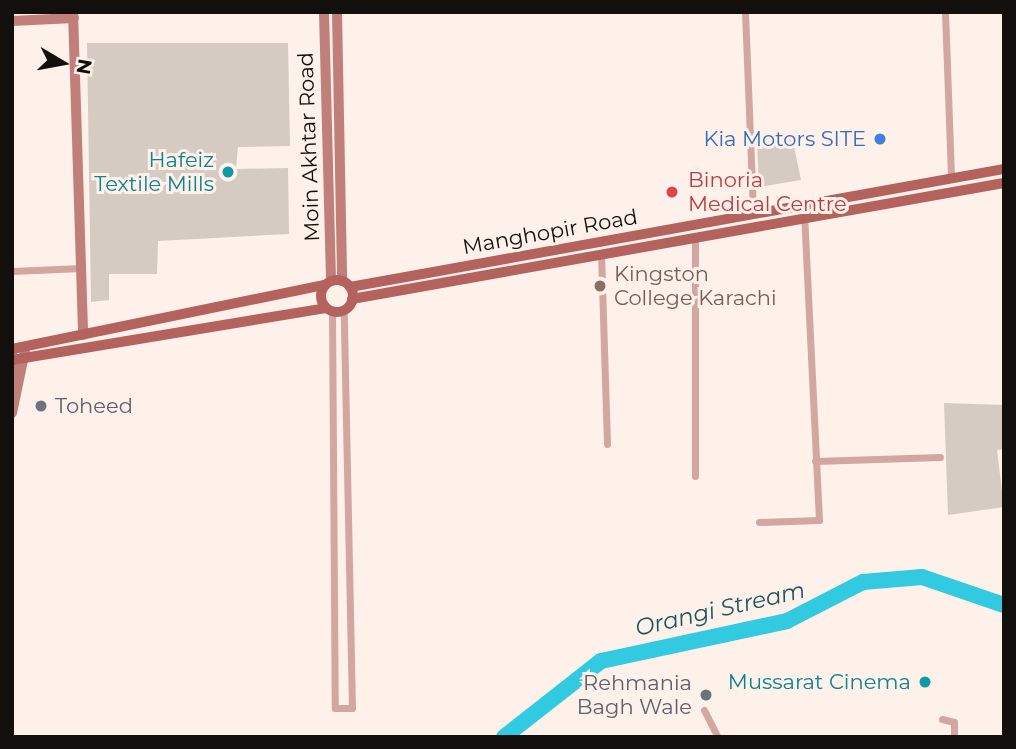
<!DOCTYPE html>
<style>
body{margin:0}
#map{position:relative;width:1016px;height:749px;overflow:hidden;background:#fdf1ea;font-family:Montserrat,sans-serif}
div>[style]{position:absolute}
.river>*{height:16px;margin:-8px;padding:0 8px;transform-origin:8px;border-radius:8px;background:#32cae0}
.building>*{inset:0;background:#d6cbc3}
.street>*{height:7px;margin:-3.5px;padding:0 3.5px;transform-origin:3.5px;border-radius:3.5px;background:#d4a6a1}
.secondary>*{height:10px;margin:-5px;padding:0 5px;transform-origin:5px;border-radius:5px;background:#c17f7a}
.primary>*{height:10px;margin:-5px;padding:0 5px;transform-origin:5px;border-radius:5px;background:#b3625d}
.primary>.ring{margin:-5px;padding:0;box-sizing:content-box;background:none;border:10px solid #b3625d;border-radius:50%}
.dots>*{width:19px;height:19px;translate:-50% -50%;box-sizing:border-box;border:4px solid #fdf1ea;border-radius:50%}
span{translate:-50% -50%;white-space:nowrap;text-align:center;line-height:1.15;-webkit-text-stroke:6px #fdf1ea;paint-order:stroke}
.shop-label{font-size:21px;color:#366cbe}
.right{translate:-100% -50%;text-align:right}
.street-label{font-size:21px;color:#120f0c}
.culture-label{font-size:21px;color:#0d838f}
.health-label{font-size:21px;color:#be3a42}
.left{translate:0 -50%;text-align:left}
.education-label{font-size:21px;color:#785e54}
.worship-label{font-size:21px;color:#5b616d}
.water-label{font-size:23px;color:#1c5760;font-style:italic}
.frame{position:absolute;inset:0;border:14px solid #120f0c;pointer-events:none}
.north{position:absolute;left:28px;top:28px;width:70px;height:70px;-webkit-text-stroke:5px #fdf1ea;paint-order:stroke;rotate:100deg;font-size:19px;font-weight:700;line-height:28px;text-align:center;color:#120f0c}
.north::after{content:'';display:block;margin:auto;width:24px;height:32px;background:#120f0c;clip-path:polygon(50% 0,100% 100%,50% 72%,0 100%)}
</style>
<div id="map">
<div class="river">
<i style="left:504px;top:737px;width:123px;rotate:-38.1deg"></i>
<i style="left:601px;top:661px;width:190px;rotate:-12.1deg"></i>
<i style="left:787px;top:621px;width:85px;rotate:-27.2deg"></i>
<i style="left:863px;top:582px;width:59px;rotate:-4.8deg"></i>
<i style="left:922px;top:577px;width:87px;rotate:18.9deg"></i>
</div>
<div class="building">
<i style="clip-path:polygon(87px 43px,288px 43px,290px 146px,238px 147px,236px 169px,288px 168px,289px 234px,158px 241px,157px 274px,109px 274px,109px 300px,91px 302px)"></i>
<i style="clip-path:polygon(792px 137px,801px 180px,759px 187px,757px 144px)"></i>
<i style="clip-path:polygon(944px 403px,1004px 405px,1004px 449px,997px 450px,1004px 507px,948px 515px)"></i>
</div>
<div class="street">
<i style="left:745px;top:12px;width:202px;rotate:87.7deg"></i>
<i style="left:945px;top:12px;width:167px;rotate:87.9deg"></i>
<i style="left:695px;top:236px;width:240px;rotate:90deg"></i>
<i style="left:601px;top:253px;width:191px;rotate:88.2deg"></i>
<i style="left:12px;top:271px;width:69px;rotate:-2.5deg"></i>
<i style="left:332px;top:311px;width:397px;rotate:89.6deg"></i>
<i style="left:335px;top:708px;width:17px"></i>
<i style="left:352px;top:708px;width:398px;rotate:-91.2deg"></i>
<i style="left:815px;top:461px;width:125px;rotate:-1.8deg"></i>
<i style="left:759px;top:522px;width:60px;rotate:-1.9deg"></i>
<i style="left:819px;top:520px;width:303px;rotate:-92.8deg"></i>
<i style="left:704px;top:710px;width:30px;rotate:63deg"></i>
<i style="left:942px;top:719px;width:12px;rotate:14deg"></i>
<i style="left:954px;top:722px;width:15px;rotate:90deg"></i>
</div>
<div class="secondary">
<i style="left:73px;top:12px;width:323px;rotate:88.2deg"></i>
<i style="left:324px;top:12px;width:269px;rotate:88.5deg"></i>
<i style="left:337px;top:12px;width:269px;rotate:88.9deg"></i>
<i style="left:12px;top:21px;width:62px;rotate:-2.8deg"></i>
<i style="left:12px;top:354px;width:22px;rotate:90deg"></i>
<i style="left:12px;top:413px;width:63px;rotate:-78.2deg"></i>
</div>
<div class="primary">
<i class="ring" style="left:321px;top:280px;width:22px;height:22px"></i>
<i style="left:350px;top:287px;width:665px;rotate:-10.23deg"></i>
<i style="left:352px;top:299px;width:662px;rotate:-10.09deg"></i>
<i style="left:12px;top:349px;width:319px;rotate:-11.6deg"></i>
<i style="left:12px;top:360px;width:318px;rotate:-9.4deg"></i>
</div>
<div class="dots">
<i style="left:880px;top:139px;background:#3f7fe0"></i>
<i style="left:228px;top:172px;background:#0f9aa8"></i>
<i style="left:672px;top:192px;background:#e0444e"></i>
<i style="left:600px;top:286px;background:#8d6e63"></i>
<i style="left:41px;top:406px;background:#6b7280"></i>
<i style="left:925px;top:682px;background:#0f9aa8"></i>
<i style="left:706px;top:695px;background:#6b7280"></i>
</div>
<div class="shop-label">
<span class="right" style="left:866px;top:139px">Kia Motors SITE</span>
</div>
<div class="street-label">
<span style="left:309px;top:147px;rotate:-92deg">Moin Akhtar Road</span>
<span style="left:550px;top:232px;rotate:-10deg">Manghopir Road</span>
</div>
<div class="culture-label">
<span class="right" style="left:214px;top:172px">Hafeiz<br>Textile Mills</span>
<span class="right" style="left:911px;top:682px">Mussarat Cinema</span>
</div>
<div class="health-label">
<span class="left" style="left:688px;top:192px">Binoria<br>Medical Centre</span>
</div>
<div class="education-label">
<span class="left" style="left:614px;top:286px">Kingston<br>College Karachi</span>
</div>
<div class="worship-label">
<span class="left" style="left:55px;top:406px">Toheed</span>
<span class="right" style="left:692px;top:695px">Rehmania<br>Bagh Wale</span>
</div>
<div class="water-label">
<span style="left:720px;top:609px;rotate:-13deg">Orangi Stream</span>
</div>
<div class="frame"></div>
<div class="north">N</div>
</div>
